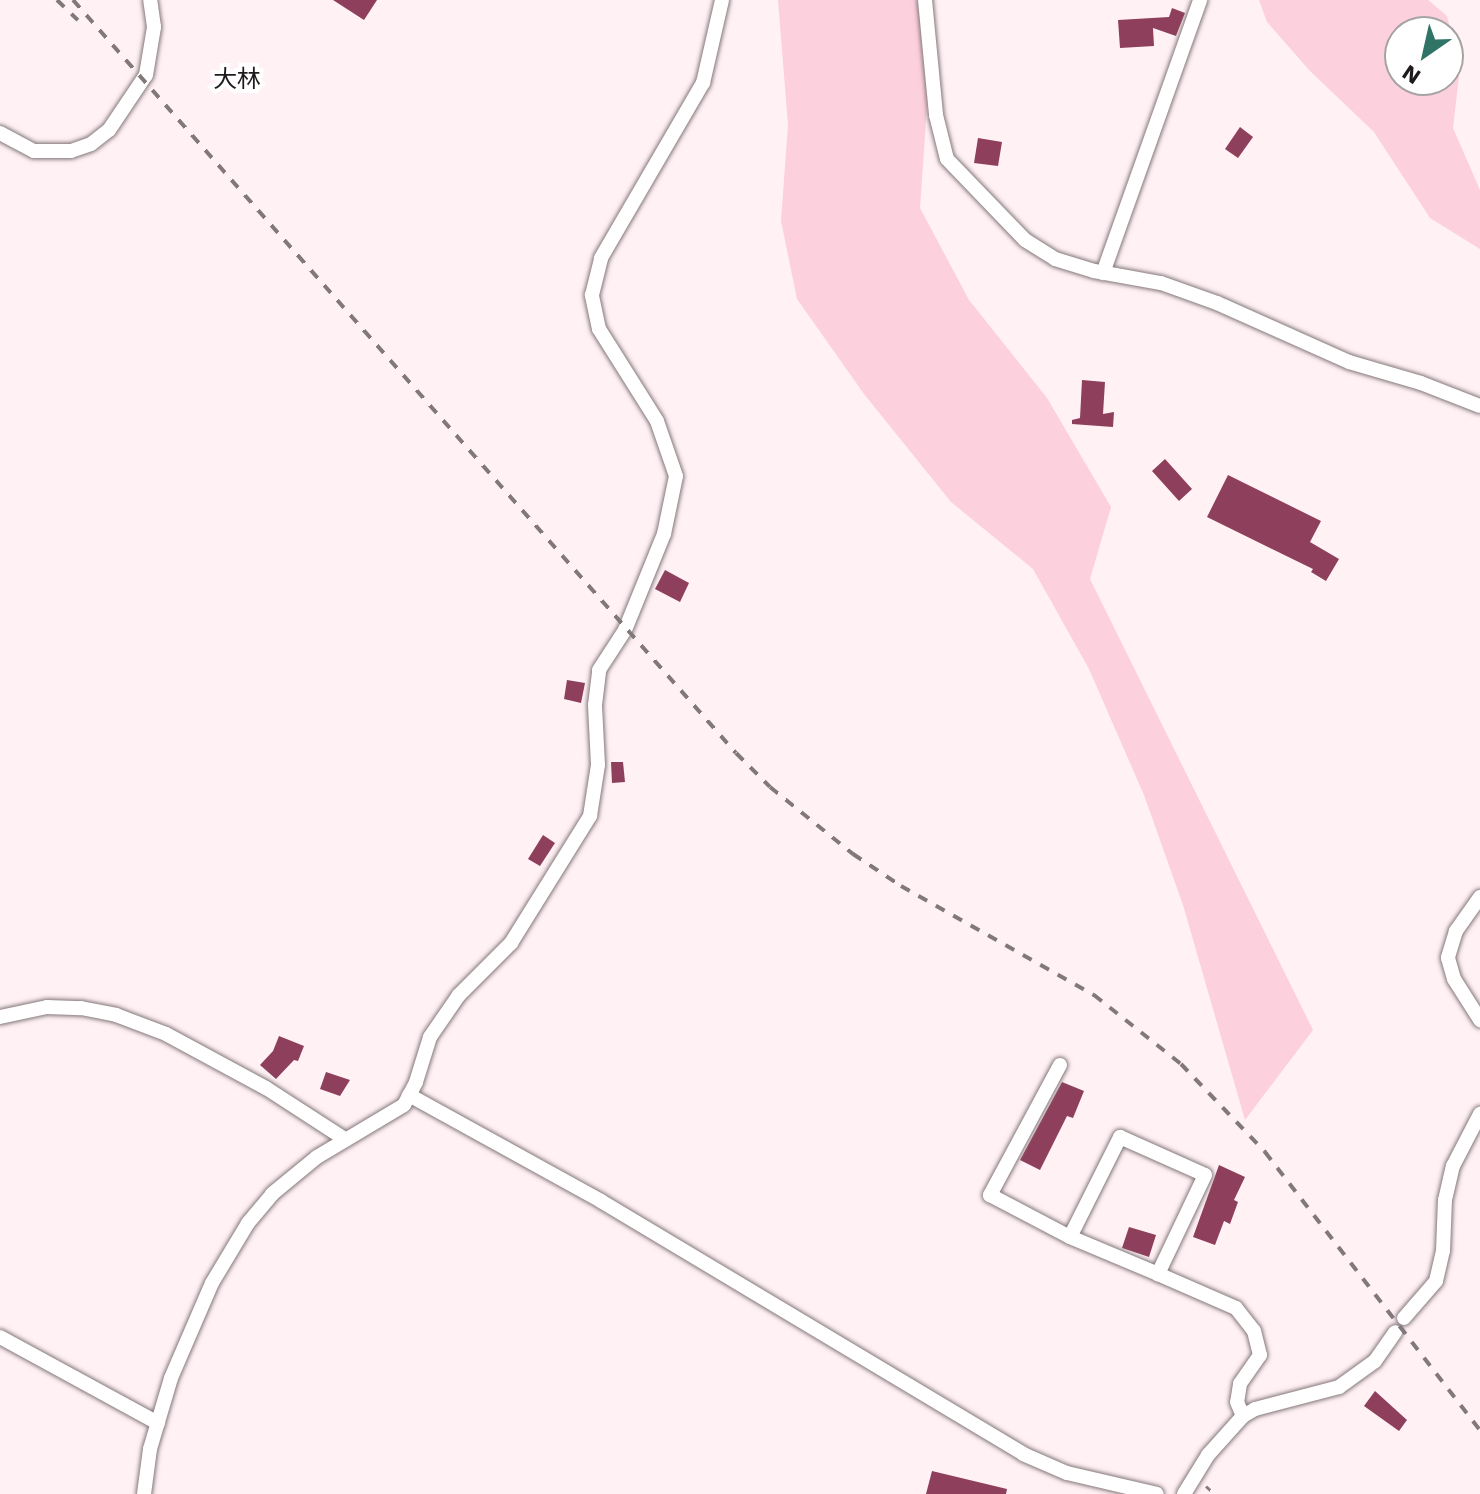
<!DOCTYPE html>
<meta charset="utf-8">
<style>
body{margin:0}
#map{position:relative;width:1480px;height:1494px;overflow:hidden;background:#fff1f4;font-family:"Work Sans","Noto Sans JP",sans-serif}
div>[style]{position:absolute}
.green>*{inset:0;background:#fdd0dd}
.building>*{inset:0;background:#8e3f5b}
.path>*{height:3px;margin-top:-1.5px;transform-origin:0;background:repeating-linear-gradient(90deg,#857c7d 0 6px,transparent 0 12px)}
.roads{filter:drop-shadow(0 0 2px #84787b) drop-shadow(0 0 2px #84787b)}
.minor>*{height:14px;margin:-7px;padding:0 7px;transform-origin:7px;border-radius:7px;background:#fff}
.rail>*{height:4px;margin-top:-2px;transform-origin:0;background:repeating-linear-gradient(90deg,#81787a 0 10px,transparent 0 20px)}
span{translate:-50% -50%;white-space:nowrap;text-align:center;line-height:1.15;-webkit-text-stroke:8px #fff;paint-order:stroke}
.quarter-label{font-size:24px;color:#1f1a1b}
.north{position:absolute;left:1384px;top:16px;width:80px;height:80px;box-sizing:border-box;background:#fff;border:2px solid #a5a3a4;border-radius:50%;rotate:214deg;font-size:22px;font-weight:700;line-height:32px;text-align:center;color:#1f1a1b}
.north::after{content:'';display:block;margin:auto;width:28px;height:36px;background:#307468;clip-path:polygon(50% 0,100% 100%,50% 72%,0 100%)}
</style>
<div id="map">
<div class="green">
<i style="clip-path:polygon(778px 0,917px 0,931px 48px,920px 208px,969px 300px,1047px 398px,1111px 507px,1090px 579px,1313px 1030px,1245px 1120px,1183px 905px,1144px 795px,1089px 669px,1033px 569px,951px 502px,864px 394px,797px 299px,781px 221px,788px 125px)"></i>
<i style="clip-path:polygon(evenodd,1259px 0,1428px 0,1447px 16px,1460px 68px,1453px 128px,1480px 190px,1480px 249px,1430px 218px,1374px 132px,1310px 71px,1267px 22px,1259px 0,1448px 32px,1448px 80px,1400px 80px,1400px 32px,1448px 32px)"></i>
</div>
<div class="building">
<i style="clip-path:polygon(333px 0,377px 0,364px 20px)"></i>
<i style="clip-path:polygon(1172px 8px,1185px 13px,1176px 36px,1153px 28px,1154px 46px,1120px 48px,1118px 20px,1169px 17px)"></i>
<i style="clip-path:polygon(1240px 127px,1253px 137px,1238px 158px,1225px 149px)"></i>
<i style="clip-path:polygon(978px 138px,1002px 142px,998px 166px,974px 163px)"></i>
<i style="clip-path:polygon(1082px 380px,1105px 382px,1103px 414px,1114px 412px,1113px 427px,1072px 424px,1072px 420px,1080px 418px)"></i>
<i style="clip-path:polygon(1165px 459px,1192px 489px,1179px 501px,1152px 471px)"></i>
<i style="clip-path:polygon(1228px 475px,1321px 521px,1310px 542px,1339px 559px,1326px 581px,1311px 572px,1313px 569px,1207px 517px)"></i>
<i style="clip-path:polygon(665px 570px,689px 583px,680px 602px,655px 589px)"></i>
<i style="clip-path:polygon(567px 680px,585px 683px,581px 703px,564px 699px)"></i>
<i style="clip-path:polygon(611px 762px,623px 762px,625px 782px,612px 783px)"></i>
<i style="clip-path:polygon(543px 835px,555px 843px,540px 866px,528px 859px)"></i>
<i style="clip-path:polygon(279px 1036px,304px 1046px,298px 1061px,294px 1060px,276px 1079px,260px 1065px,273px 1051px)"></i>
<i style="clip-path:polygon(326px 1072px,350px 1080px,340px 1096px,320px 1089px)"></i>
<i style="clip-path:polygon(1062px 1082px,1084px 1091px,1073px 1118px,1067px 1116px,1040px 1170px,1020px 1160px)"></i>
<i style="clip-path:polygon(1219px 1165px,1245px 1177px,1234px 1200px,1238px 1202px,1230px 1224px,1224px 1221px,1215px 1245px,1193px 1237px)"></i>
<i style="clip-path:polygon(1129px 1227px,1156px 1235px,1149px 1257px,1122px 1248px)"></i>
<i style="clip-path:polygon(1375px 1391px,1407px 1420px,1399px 1431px,1364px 1406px)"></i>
<i style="clip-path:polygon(932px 1471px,1007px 1489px,1006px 1494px,926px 1494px)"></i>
</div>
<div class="path">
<i style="left:1206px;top:1486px;width:12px;rotate:42deg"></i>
</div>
<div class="roads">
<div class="minor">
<i style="left:925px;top:0;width:116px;rotate:84.5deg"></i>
<i style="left:936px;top:115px;width:45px;rotate:76deg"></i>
<i style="left:947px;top:159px;width:112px;rotate:46.1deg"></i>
<i style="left:1025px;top:240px;width:36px;rotate:32deg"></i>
<i style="left:1055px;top:259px;width:41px;rotate:17.1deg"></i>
<i style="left:1094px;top:271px;width:68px;rotate:10.2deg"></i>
<i style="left:1161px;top:283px;width:59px;rotate:19.7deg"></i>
<i style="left:1217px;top:303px;width:145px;rotate:24.1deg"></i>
<i style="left:1349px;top:362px;width:75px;rotate:16.3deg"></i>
<i style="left:1421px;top:383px;width:63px;rotate:21.3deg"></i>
<i style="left:0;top:133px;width:38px;rotate:28deg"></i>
<i style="left:34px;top:151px;width:37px"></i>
<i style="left:71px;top:151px;width:21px;rotate:-19deg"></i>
<i style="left:91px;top:144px;width:23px;rotate:-38deg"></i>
<i style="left:109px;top:130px;width:66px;rotate:-56.1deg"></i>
<i style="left:146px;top:75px;width:49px;rotate:-80.5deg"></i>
<i style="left:154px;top:27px;width:27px;rotate:-98deg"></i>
<i style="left:1103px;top:273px;width:290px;rotate:-70.4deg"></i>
<i style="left:1480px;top:897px;width:42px;rotate:125.2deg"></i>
<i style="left:1456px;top:931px;width:28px;rotate:107deg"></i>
<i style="left:1448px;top:958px;width:22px;rotate:74deg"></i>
<i style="left:1454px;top:979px;width:49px;rotate:57.6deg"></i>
<i style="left:0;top:1017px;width:48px;rotate:-12deg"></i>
<i style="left:47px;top:1007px;width:34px;rotate:2deg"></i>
<i style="left:81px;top:1008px;width:36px;rotate:11deg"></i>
<i style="left:116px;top:1015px;width:53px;rotate:20.8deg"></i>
<i style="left:166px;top:1034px;width:114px;rotate:28.4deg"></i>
<i style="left:266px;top:1088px;width:95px;rotate:33deg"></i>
<i style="left:1060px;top:1065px;width:148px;rotate:118.3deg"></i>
<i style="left:990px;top:1195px;width:90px;rotate:27.7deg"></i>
<i style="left:1070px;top:1237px;width:95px;rotate:22.8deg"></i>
<i style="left:409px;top:1095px;width:219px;rotate:28.9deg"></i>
<i style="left:601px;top:1201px;width:492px;rotate:30.9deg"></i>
<i style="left:1023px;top:1454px;width:48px;rotate:23.4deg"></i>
<i style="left:1067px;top:1473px;width:92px;rotate:13.1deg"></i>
<i style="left:1070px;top:1237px;width:112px;rotate:-63.4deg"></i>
<i style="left:1120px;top:1137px;width:93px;rotate:24.1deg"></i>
<i style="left:1205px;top:1175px;width:110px;rotate:115.4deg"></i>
<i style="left:1158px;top:1274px;width:85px;rotate:23.6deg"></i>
<i style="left:1236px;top:1308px;width:29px;rotate:52deg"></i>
<i style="left:1254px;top:1331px;width:25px;rotate:76deg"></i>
<i style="left:1260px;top:1355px;width:35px;rotate:125deg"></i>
<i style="left:1240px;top:1384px;width:18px;rotate:99deg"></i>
<i style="left:1237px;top:1402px;width:15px;rotate:67deg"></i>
<i style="left:1404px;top:1318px;width:49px;rotate:-49.1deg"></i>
<i style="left:1436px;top:1281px;width:31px;rotate:-77deg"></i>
<i style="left:1443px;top:1251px;width:51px;rotate:-87.8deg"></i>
<i style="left:1445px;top:1200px;width:35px;rotate:-77deg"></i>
<i style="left:1453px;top:1166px;width:59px;rotate:-62.6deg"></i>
<i style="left:0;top:1337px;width:180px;rotate:28.6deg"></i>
<i style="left:144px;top:1494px;width:45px;rotate:-82.4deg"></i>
<i style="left:150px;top:1449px;width:74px;rotate:-73.5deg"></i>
<i style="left:171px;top:1378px;width:103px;rotate:-66.7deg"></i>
<i style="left:212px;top:1283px;width:70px;rotate:-59deg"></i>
<i style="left:248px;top:1223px;width:38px;rotate:-50deg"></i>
<i style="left:272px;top:1194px;width:58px;rotate:-39.4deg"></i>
<i style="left:317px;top:1157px;width:101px;rotate:-30.9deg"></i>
<i style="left:404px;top:1105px;width:26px;rotate:-62deg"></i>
<i style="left:416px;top:1082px;width:47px;rotate:-72.7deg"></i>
<i style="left:430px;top:1037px;width:51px;rotate:-55.4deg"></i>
<i style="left:459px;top:995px;width:74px;rotate:-45deg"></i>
<i style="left:511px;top:943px;width:150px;rotate:-58.1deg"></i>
<i style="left:590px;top:816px;width:52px;rotate:-81.1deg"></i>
<i style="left:598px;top:765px;width:60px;rotate:-92.9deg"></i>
<i style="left:595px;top:705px;width:35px;rotate:-83deg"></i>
<i style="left:599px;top:670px;width:48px;rotate:-57deg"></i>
<i style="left:625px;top:630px;width:104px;rotate:-67.9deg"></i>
<i style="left:664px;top:534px;width:59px;rotate:-78.3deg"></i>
<i style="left:676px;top:476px;width:58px;rotate:-109.1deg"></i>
<i style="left:657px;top:421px;width:109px;rotate:-122.2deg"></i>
<i style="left:599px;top:329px;width:35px;rotate:-102deg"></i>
<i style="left:592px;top:295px;width:38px;rotate:-76deg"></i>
<i style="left:601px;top:258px;width:203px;rotate:-59.8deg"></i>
<i style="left:703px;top:83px;width:85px;rotate:-77.1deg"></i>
<i style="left:1184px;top:1494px;width:46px;rotate:-58.4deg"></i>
<i style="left:1208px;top:1455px;width:52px;rotate:-48.1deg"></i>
<i style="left:1243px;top:1416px;width:14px;rotate:-30deg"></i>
<i style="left:1255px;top:1409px;width:87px;rotate:-14.7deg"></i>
<i style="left:1339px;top:1387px;width:44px;rotate:-35.8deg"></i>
<i style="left:1375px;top:1361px;width:35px;rotate:-55deg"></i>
</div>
</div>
<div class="rail">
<i style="left:57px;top:0;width:29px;rotate:44deg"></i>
<i style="left:73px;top:0;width:1003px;rotate:48.64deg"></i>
<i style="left:736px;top:753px;width:48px;rotate:45deg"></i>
<i style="left:770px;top:787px;width:107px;rotate:38.9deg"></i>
<i style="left:853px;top:854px;width:58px;rotate:33.7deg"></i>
<i style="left:901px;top:886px;width:222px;rotate:29.5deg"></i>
<i style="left:1094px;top:995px;width:111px;rotate:38.4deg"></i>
<i style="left:1181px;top:1064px;width:122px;rotate:46.3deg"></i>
<i style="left:1265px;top:1152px;width:351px;rotate:52.3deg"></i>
</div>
<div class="quarter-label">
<span style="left:237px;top:80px">大林</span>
</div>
<div class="north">N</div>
</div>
